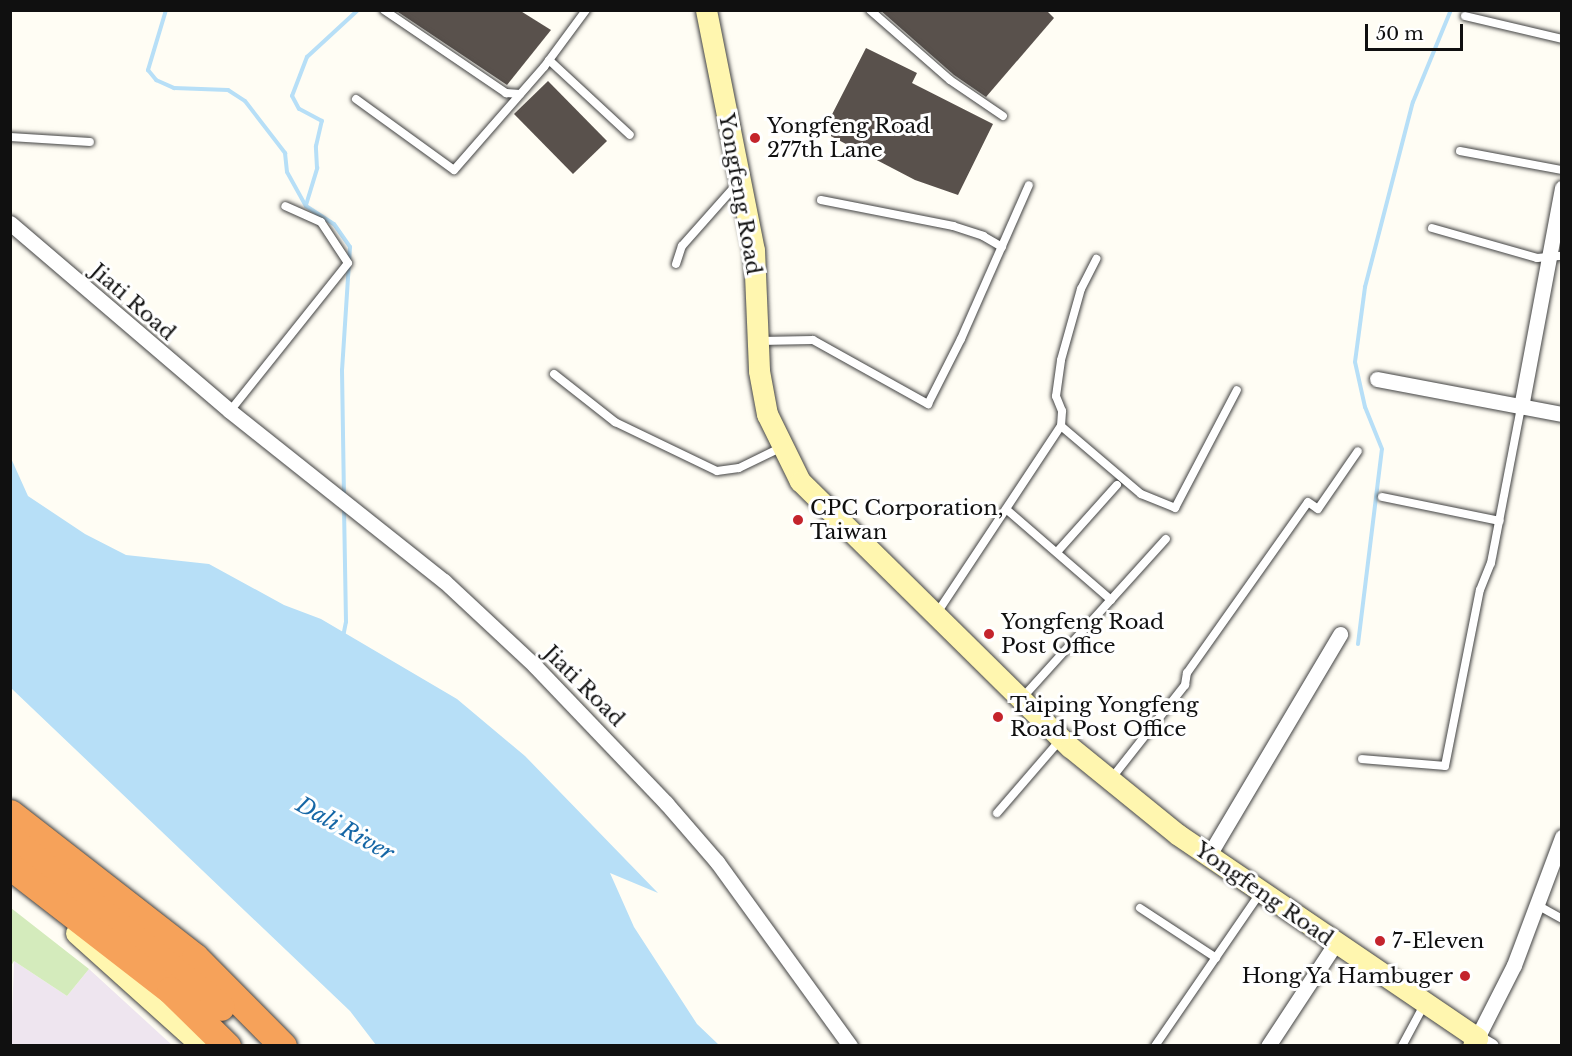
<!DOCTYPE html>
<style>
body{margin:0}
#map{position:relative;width:1572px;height:1056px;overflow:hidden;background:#fffdf4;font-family:"Libre Baskerville",serif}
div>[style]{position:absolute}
.industrial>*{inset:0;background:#eee5ef}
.green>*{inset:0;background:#d4ebbc}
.water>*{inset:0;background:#b7dff7}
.stream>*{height:4px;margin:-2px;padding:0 2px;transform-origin:2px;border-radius:2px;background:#b7dff7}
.building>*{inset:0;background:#59514c}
.roads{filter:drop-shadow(0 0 2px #434343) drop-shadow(0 0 2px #434343)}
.lane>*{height:8px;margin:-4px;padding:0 4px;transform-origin:4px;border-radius:4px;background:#fff}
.street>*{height:15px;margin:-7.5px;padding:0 7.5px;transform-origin:7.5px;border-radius:7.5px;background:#fff}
.secondary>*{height:21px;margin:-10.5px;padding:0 10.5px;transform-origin:10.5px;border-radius:10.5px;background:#fff6af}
.highway>*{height:27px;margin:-13.5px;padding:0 13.5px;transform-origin:13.5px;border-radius:13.5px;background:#f6a25a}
.dots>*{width:16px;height:16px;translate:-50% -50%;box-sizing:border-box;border:3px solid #fff;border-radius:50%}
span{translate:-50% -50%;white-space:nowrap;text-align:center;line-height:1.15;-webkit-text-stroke:6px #fff;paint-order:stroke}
.poi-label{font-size:21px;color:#101010}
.left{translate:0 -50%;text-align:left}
.right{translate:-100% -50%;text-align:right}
.street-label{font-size:21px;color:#101010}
.water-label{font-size:22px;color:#1667a6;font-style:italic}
.frame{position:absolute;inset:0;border:12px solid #101010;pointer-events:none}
.scale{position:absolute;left:1365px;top:24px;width:98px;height:27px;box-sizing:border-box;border:3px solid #101010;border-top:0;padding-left:8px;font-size:18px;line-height:21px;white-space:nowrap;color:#101010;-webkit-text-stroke:4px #fff;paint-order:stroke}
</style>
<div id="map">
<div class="industrial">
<i style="clip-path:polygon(14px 961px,67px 996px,89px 969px,172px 1045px,11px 1045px)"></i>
</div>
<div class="green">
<i style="clip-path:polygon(11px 908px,89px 969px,67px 996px,14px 961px,11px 966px)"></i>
</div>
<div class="water">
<i style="clip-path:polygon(10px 456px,28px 496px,85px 534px,126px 555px,209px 564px,284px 605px,321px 619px,457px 699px,525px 756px,658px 893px,610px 873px,634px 927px,697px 1024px,719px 1045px,376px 1045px,350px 1011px,11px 688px)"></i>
</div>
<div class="stream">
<i style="left:166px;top:10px;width:63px;rotate:106.7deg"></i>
<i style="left:148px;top:70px;width:13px;rotate:51deg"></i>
<i style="left:156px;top:80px;width:20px;rotate:24deg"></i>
<i style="left:174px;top:88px;width:54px;rotate:2.1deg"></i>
<i style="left:228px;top:90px;width:20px;rotate:33deg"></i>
<i style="left:245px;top:101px;width:66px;rotate:52.4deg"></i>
<i style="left:285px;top:153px;width:19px;rotate:84deg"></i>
<i style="left:287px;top:172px;width:39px;rotate:61deg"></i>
<i style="left:306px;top:206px;width:33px;rotate:33deg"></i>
<i style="left:334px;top:224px;width:28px;rotate:55deg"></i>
<i style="left:350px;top:247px;width:123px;rotate:93.7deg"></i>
<i style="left:342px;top:370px;width:126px;rotate:89.1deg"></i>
<i style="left:306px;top:205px;width:39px;rotate:-73deg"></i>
<i style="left:317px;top:168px;width:22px;rotate:-93deg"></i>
<i style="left:316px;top:146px;width:26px;rotate:-77deg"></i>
<i style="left:322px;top:121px;width:26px;rotate:-152deg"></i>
<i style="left:299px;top:109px;width:15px;rotate:-118deg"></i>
<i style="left:292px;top:96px;width:42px;rotate:-69deg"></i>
<i style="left:307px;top:57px;width:69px;rotate:-42.7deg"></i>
<i style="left:343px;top:637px;width:15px;rotate:-79deg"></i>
<i style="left:346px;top:622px;width:115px;rotate:-91deg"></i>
<i style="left:1358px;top:644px;width:196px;rotate:-83deg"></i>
<i style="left:1382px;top:449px;width:45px;rotate:-112deg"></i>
<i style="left:1365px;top:407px;width:46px;rotate:-102.5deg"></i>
<i style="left:1355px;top:362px;width:76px;rotate:-82.4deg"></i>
<i style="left:1365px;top:287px;width:191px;rotate:-75.5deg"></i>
<i style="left:1413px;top:102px;width:100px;rotate:-67.6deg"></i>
</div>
<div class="building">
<i style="clip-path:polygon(395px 10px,519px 10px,551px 30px,507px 85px)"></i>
<i style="clip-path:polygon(880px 10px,1046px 10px,1054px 18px,986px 97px,954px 75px)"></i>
<i style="clip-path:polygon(866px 48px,917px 73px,912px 83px,993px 124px,958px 195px,915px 180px,823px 132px)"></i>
<i style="clip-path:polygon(548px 81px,607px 141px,573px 174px,514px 114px)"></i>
</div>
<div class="roads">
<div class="lane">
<i style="left:384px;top:10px;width:148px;rotate:34.2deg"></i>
<i style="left:506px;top:93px;width:14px;rotate:4deg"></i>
<i style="left:870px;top:10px;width:106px;rotate:41.2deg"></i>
<i style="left:950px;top:80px;width:64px;rotate:34.2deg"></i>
<i style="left:1465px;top:16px;width:100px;rotate:13.3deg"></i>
<i style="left:549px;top:60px;width:110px;rotate:42.8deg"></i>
<i style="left:356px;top:99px;width:121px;rotate:35.9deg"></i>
<i style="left:454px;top:170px;width:137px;rotate:-48.9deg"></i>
<i style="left:544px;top:67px;width:71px;rotate:-53.6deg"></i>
<i style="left:10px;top:137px;width:80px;rotate:3.6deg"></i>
<i style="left:1460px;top:151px;width:104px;rotate:10.6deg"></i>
<i style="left:821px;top:200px;width:135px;rotate:11.1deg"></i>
<i style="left:953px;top:226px;width:32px;rotate:18deg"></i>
<i style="left:983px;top:236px;width:22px;rotate:30deg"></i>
<i style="left:1432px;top:228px;width:109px;rotate:15.9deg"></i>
<i style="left:1537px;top:258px;width:25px;rotate:-5deg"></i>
<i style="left:676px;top:264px;width:19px;rotate:-72deg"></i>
<i style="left:682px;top:246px;width:83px;rotate:-48.4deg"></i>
<i style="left:760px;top:341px;width:53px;rotate:-1.1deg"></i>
<i style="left:813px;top:340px;width:132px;rotate:29.1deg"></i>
<i style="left:928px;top:404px;width:73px;rotate:-63.1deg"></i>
<i style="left:961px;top:339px;width:168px;rotate:-66.2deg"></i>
<i style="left:554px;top:374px;width:78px;rotate:38.2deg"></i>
<i style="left:615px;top:422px;width:113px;rotate:25.7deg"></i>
<i style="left:717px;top:471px;width:22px;rotate:-8deg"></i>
<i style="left:739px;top:468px;width:46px;rotate:-26deg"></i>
<i style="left:230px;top:411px;width:189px;rotate:-51.4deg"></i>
<i style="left:348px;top:263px;width:49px;rotate:-123.4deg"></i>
<i style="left:321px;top:222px;width:39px;rotate:-156deg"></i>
<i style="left:1061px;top:426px;width:105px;rotate:40.4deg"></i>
<i style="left:1141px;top:494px;width:37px;rotate:22deg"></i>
<i style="left:1175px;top:508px;width:133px;rotate:-62.3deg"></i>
<i style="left:1382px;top:497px;width:120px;rotate:11.5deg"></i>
<i style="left:1006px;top:509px;width:139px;rotate:40.9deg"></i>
<i style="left:1057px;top:552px;width:90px;rotate:-48.2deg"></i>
<i style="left:937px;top:613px;width:224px;rotate:-56.5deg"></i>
<i style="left:1061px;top:426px;width:15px;rotate:-86deg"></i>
<i style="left:1062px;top:411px;width:16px;rotate:-112deg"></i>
<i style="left:1056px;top:396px;width:36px;rotate:-82deg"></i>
<i style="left:1061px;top:360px;width:74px;rotate:-74.3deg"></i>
<i style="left:1081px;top:289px;width:34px;rotate:-63deg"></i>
<i style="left:1023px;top:697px;width:213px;rotate:-47.9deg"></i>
<i style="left:1362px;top:759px;width:83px;rotate:4.8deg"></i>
<i style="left:1445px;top:766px;width:179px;rotate:-78.8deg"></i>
<i style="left:1480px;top:590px;width:29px;rotate:-68deg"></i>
<i style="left:1491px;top:563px;width:159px;rotate:-79.1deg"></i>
<i style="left:1111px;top:779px;width:120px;rotate:-51.8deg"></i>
<i style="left:1185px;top:685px;width:12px;rotate:-81deg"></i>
<i style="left:1187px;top:673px;width:209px;rotate:-54.7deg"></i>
<i style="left:1308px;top:502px;width:12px;rotate:35deg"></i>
<i style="left:1318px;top:509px;width:70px;rotate:-55.4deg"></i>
<i style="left:997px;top:813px;width:96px;rotate:-49.2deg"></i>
<i style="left:1537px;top:905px;width:29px;rotate:29deg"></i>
<i style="left:1140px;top:908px;width:91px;rotate:33.3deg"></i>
<i style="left:1155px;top:1046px;width:186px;rotate:-55.5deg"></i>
<i style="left:1402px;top:1046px;width:47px;rotate:-61.8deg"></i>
</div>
<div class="street">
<i style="left:10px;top:223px;width:289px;rotate:40.5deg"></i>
<i style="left:230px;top:411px;width:273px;rotate:38.5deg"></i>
<i style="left:444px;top:581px;width:125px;rotate:43deg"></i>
<i style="left:535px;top:666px;width:190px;rotate:46.3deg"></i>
<i style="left:666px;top:803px;width:78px;rotate:49.2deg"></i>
<i style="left:717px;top:862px;width:227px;rotate:54.1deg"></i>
<i style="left:1377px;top:379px;width:188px;rotate:10.7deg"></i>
<i style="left:1521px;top:407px;width:223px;rotate:-79.4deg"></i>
<i style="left:1209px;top:855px;width:257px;rotate:-59.3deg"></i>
<i style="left:1268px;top:1046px;width:122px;rotate:-56.7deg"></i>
<i style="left:1491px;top:1046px;width:16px;rotate:-150deg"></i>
<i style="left:1477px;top:1038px;width:82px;rotate:-63.1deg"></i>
<i style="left:1514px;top:965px;width:137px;rotate:-69.4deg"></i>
</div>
<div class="secondary">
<i style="left:706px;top:10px;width:245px;rotate:78.7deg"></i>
<i style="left:754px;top:250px;width:121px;rotate:87.6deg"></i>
<i style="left:759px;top:371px;width:44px;rotate:79.5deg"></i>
<i style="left:767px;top:414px;width:75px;rotate:63.8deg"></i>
<i style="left:800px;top:481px;width:379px;rotate:44.6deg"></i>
<i style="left:1070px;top:747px;width:138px;rotate:39.1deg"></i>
<i style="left:1177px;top:834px;width:363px;rotate:34.2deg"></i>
<i style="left:1477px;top:1038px;width:9px;rotate:117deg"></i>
<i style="left:76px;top:933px;width:169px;rotate:41.9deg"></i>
</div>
<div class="highway">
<i style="left:10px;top:813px;width:234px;rotate:37.9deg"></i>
<i style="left:195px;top:957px;width:125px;rotate:45.3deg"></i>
<i style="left:10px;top:838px;width:270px;rotate:38.7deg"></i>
<i style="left:10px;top:866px;width:202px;rotate:37.8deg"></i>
<i style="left:170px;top:990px;width:80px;rotate:44.5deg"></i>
</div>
</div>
<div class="dots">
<i style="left:755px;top:138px;background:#c4242c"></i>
<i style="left:798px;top:520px;background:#c4242c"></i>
<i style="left:989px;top:634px;background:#c4242c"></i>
<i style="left:998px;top:717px;background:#c4242c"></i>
<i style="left:1380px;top:941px;background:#c4242c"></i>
<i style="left:1465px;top:976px;background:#c4242c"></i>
</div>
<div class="poi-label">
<span class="left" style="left:767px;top:138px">Yongfeng Road<br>277th Lane</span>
<span class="left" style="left:810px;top:520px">CPC Corporation,<br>Taiwan</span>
<span class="left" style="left:1001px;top:634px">Yongfeng Road<br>Post Office</span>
<span class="left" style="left:1010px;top:717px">Taiping Yongfeng<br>Road Post Office</span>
<span class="left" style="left:1392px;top:941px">7-Eleven</span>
<span class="right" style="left:1453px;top:976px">Hong Ya Hambuger</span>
</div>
<div class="street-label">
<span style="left:740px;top:194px;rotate:80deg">Yongfeng Road</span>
<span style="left:133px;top:302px;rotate:41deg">Jiati Road</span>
<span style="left:584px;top:686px;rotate:45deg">Jiati Road</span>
<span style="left:1264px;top:894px;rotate:35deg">Yongfeng Road</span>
</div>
<div class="water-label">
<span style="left:345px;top:829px;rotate:29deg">Dali River</span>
</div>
<div class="frame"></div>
<div class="scale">50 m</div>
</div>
